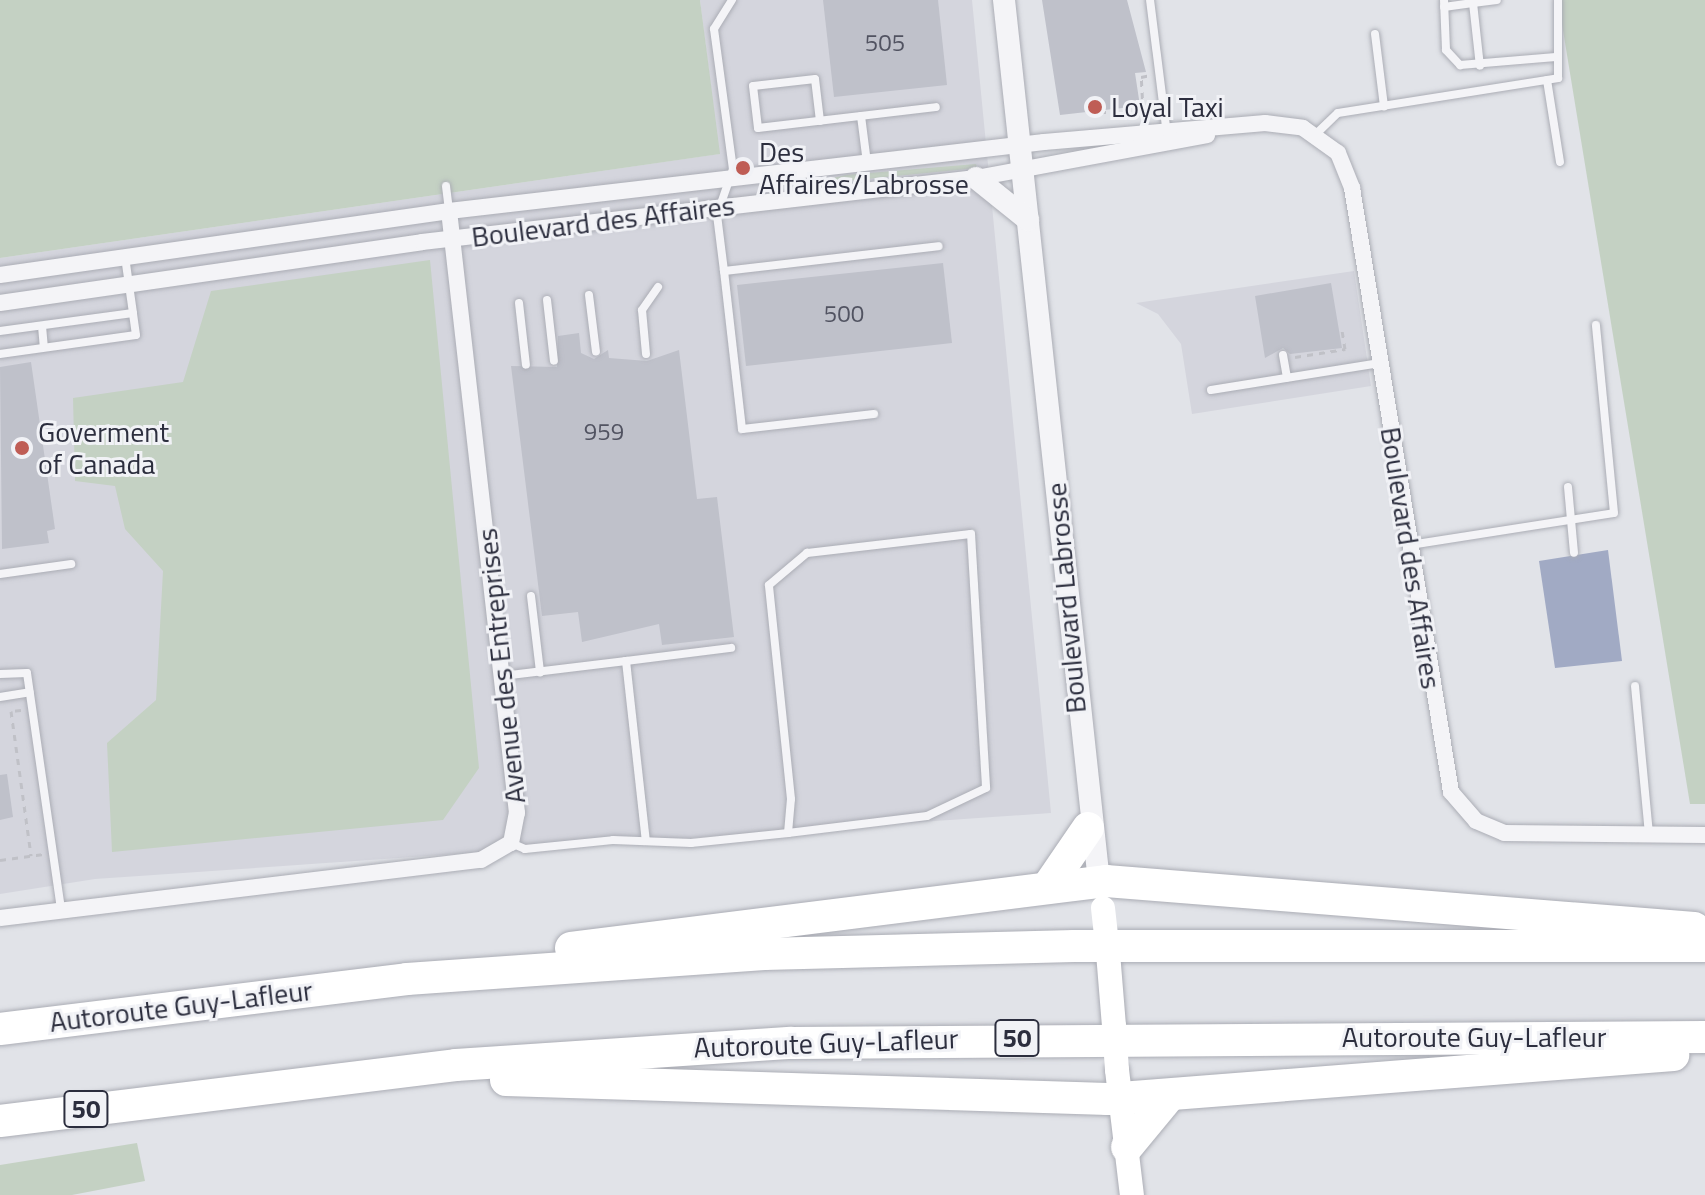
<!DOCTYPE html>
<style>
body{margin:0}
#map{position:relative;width:1705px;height:1195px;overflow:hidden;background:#e1e3e8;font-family:"Titillium Web",sans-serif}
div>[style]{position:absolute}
.built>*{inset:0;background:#d4d5dd}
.green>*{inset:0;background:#c4d1c3}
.water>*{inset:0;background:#a1aac4}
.building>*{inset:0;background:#bfc1ca}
.path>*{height:3px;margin-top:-1.5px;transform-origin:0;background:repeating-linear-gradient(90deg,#c0c1c7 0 6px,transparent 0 12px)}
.roads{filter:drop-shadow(0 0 2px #abadb5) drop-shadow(0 0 2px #abadb5)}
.service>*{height:8px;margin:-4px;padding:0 4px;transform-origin:4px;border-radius:4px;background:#f4f4f7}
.minor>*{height:16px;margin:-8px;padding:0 8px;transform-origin:8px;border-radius:8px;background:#f4f4f7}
.tertiary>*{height:22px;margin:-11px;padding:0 11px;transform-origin:11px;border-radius:11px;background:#f4f4f7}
.secondary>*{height:24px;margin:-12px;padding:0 12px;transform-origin:12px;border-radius:12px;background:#fff}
.motorway>*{height:32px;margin:-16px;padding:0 16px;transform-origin:16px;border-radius:16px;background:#fff}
.secondary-bridge>*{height:24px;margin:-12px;padding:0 12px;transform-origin:12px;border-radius:12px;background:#fff}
.dots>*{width:22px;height:22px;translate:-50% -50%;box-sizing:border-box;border:4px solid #f1f2f6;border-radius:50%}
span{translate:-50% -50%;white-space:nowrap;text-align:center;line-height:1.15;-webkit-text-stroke:6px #f1f2f6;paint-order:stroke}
.number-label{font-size:24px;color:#515361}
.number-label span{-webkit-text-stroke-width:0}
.shield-label span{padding:2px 6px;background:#f1f2f6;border:2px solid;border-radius:6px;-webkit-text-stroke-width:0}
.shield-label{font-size:26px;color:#2c2e3e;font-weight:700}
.poi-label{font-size:28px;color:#2c2e3e}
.left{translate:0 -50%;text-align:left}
.street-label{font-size:28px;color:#2c2e3e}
</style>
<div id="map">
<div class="built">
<i style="clip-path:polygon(700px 0,972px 0,1051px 813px,95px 879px,0 894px,0 258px,719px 154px)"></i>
<i style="clip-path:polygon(1354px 271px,1371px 386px,1192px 414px,1181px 344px,1158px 314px,1136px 303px)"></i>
</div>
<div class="green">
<i style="clip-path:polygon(0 0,700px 0,720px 154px,0 258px)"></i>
<i style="clip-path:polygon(1558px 0,1705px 0,1705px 804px,1690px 804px)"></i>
<i style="clip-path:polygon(976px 164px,977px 168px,806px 185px,845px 175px)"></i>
<i style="clip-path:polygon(430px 260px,479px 768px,443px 820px,112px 852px,107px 743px,156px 700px,163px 571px,125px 529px,115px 486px,75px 481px,73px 398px,183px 382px,211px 291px)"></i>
<i style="clip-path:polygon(137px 1143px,145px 1181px,72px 1195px,0 1195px,0 1165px)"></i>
</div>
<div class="water">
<i style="clip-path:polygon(1608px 550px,1622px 661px,1555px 668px,1539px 561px)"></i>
</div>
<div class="building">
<i style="clip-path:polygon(823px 0,938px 0,947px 85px,834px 97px)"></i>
<i style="clip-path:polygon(1042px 0,1127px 0,1146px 72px,1135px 73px,1140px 106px,1060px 115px)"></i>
<i style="clip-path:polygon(943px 263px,952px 343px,746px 366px,737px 285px)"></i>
<i style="clip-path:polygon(1331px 283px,1342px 348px,1290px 354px,1283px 348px,1265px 358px,1255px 296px)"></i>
<i style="clip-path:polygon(579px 333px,581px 353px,594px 359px,608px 350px,609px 358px,647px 361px,679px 350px,697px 499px,717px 497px,734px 637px,662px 645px,659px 624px,582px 642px,578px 612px,542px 616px,511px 366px,557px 367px,558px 336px)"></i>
<i style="clip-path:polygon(31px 362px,55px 529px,47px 531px,49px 543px,2px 549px,0 367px)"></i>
<i style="clip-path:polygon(7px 774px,13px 817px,0 820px,0 775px)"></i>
</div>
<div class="path">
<i style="left:1143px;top:110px;width:33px;rotate:-93deg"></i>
<i style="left:1141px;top:77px;width:10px;rotate:-11deg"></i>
<i style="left:1100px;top:112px;width:55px"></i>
<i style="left:1295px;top:357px;width:51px;rotate:-9.1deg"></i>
<i style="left:1345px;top:349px;width:18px;rotate:-99deg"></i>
<i style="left:21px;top:710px;width:10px;rotate:174deg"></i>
<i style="left:11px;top:711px;width:146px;rotate:82.1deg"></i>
<i style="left:0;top:860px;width:44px;rotate:-7.8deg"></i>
</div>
<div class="roads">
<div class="service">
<i style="left:732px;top:0;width:34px;rotate:122deg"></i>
<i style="left:714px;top:29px;width:141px;rotate:82.3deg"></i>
<i style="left:733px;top:169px;width:49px;rotate:109.2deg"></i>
<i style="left:717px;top:215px;width:56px;rotate:82.9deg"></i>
<i style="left:724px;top:271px;width:216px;rotate:-6.6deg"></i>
<i style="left:1150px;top:0;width:135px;rotate:82.8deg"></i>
<i style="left:1444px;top:0;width:50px;rotate:87.7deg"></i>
<i style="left:1446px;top:50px;width:21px;rotate:47deg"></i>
<i style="left:1460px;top:65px;width:96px;rotate:-4.8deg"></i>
<i style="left:1473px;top:3px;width:24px;rotate:-7deg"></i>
<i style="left:1444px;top:7px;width:29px;rotate:-8deg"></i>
<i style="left:1473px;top:3px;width:63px;rotate:83.7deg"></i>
<i style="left:1375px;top:34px;width:73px;rotate:82.9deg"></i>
<i style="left:1547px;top:80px;width:83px;rotate:81deg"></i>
<i style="left:861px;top:116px;width:47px;rotate:82.7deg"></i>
<i style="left:820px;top:121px;width:42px;rotate:-96.8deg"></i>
<i style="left:815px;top:79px;width:62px;rotate:173.6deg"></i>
<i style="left:753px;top:86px;width:42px;rotate:83.2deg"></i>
<i style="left:758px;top:128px;width:179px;rotate:-6.7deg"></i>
<i style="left:1316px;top:134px;width:30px;rotate:-44deg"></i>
<i style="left:1338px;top:113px;width:223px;rotate:-9deg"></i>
<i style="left:1558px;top:78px;width:78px;rotate:-90deg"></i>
<i style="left:446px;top:186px;width:25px;rotate:83deg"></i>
<i style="left:724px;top:271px;width:159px;rotate:83.5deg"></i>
<i style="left:742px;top:429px;width:133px;rotate:-6.5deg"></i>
<i style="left:589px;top:295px;width:57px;rotate:83deg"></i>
<i style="left:547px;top:300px;width:61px;rotate:83.5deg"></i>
<i style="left:519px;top:303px;width:62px;rotate:83.6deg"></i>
<i style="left:42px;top:326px;width:21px;rotate:85deg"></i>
<i style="left:0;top:331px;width:134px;rotate:-7.7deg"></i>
<i style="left:133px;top:313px;width:57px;rotate:-98.1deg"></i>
<i style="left:0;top:354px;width:137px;rotate:-8deg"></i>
<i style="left:136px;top:335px;width:22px;rotate:-98deg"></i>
<i style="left:646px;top:354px;width:44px;rotate:-95.2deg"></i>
<i style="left:642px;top:310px;width:28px;rotate:-55deg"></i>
<i style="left:1283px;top:355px;width:23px;rotate:80deg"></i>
<i style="left:1211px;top:390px;width:171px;rotate:-9.1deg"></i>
<i style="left:1568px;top:487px;width:66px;rotate:84.8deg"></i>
<i style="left:1410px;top:545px;width:206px;rotate:-8.9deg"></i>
<i style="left:1614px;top:513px;width:189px;rotate:-95.5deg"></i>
<i style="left:0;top:574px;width:72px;rotate:-8deg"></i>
<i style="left:531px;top:596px;width:77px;rotate:83.2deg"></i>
<i style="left:626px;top:661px;width:106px;rotate:-7.1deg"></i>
<i style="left:0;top:674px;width:27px;rotate:-2deg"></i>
<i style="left:27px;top:673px;width:239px;rotate:81.8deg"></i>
<i style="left:502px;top:676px;width:125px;rotate:-6.9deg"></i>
<i style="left:626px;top:661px;width:181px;rotate:83.7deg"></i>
<i style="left:1635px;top:686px;width:150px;rotate:84.6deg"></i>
<i style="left:0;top:697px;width:30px;rotate:-9deg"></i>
<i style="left:511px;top:843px;width:15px;rotate:23deg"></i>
<i style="left:525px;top:849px;width:88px;rotate:-5.8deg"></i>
<i style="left:613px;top:840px;width:78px;rotate:2.2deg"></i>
<i style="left:691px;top:843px;width:98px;rotate:-5.9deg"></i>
<i style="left:788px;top:833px;width:34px;rotate:-85deg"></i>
<i style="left:791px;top:799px;width:215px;rotate:-95.9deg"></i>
<i style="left:769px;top:585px;width:50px;rotate:-40.1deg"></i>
<i style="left:807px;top:553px;width:165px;rotate:-6.6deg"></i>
<i style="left:971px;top:534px;width:254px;rotate:86.6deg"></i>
<i style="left:986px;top:788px;width:65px;rotate:154.6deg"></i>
<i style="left:927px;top:816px;width:140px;rotate:173deg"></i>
</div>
<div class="minor">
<i style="left:0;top:275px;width:454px;rotate:-8.1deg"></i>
<i style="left:449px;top:211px;width:599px;rotate:-6.61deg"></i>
<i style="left:1044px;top:142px;width:222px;rotate:-4.9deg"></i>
<i style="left:1265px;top:123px;width:38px;rotate:7deg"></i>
<i style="left:1303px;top:128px;width:43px;rotate:35.5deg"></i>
<i style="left:1338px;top:153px;width:38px;rotate:68deg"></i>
<i style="left:1352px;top:188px;width:612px;rotate:80.69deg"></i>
<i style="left:1451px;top:792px;width:38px;rotate:49deg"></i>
<i style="left:1476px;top:821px;width:30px;rotate:23deg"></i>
<i style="left:1504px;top:833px;width:201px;rotate:0.6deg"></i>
<i style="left:0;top:303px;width:426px;rotate:-8.2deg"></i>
<i style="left:422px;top:242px;width:558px;rotate:-6.59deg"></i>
<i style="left:976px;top:178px;width:235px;rotate:-10.5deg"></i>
<i style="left:0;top:918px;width:484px;rotate:-6.9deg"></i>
<i style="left:481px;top:860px;width:34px;rotate:-30deg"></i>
<i style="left:511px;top:843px;width:31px;rotate:-79deg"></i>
<i style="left:517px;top:813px;width:606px;rotate:-96.44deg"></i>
</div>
<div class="tertiary">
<i style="left:1004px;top:0;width:886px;rotate:83.85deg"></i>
<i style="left:976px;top:178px;width:67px;rotate:38.9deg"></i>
</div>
<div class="secondary">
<i style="left:1108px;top:953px;width:73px;rotate:85.3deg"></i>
<i style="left:1117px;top:1070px;width:126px;rotate:83.2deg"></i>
</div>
<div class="motorway">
<i style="left:1049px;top:885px;width:69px;rotate:-55.6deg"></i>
<i style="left:571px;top:948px;width:539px;rotate:-7.14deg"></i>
<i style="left:1106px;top:881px;width:590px;rotate:4.57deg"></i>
<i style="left:0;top:1029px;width:410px;rotate:-7deg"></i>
<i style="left:407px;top:979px;width:358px;rotate:-4deg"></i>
<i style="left:764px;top:954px;width:310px;rotate:-1.5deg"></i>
<i style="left:1074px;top:946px;width:631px"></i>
<i style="left:506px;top:1080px;width:602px;rotate:1.81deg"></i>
<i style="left:1108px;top:1099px;width:567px;rotate:-4.45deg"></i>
<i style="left:0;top:1121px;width:459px;rotate:-7deg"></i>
<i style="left:456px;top:1065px;width:336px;rotate:-3.8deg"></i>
<i style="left:791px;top:1043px;width:914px;rotate:-0.38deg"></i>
<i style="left:1127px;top:1147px;width:66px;rotate:-50.5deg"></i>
</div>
</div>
<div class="secondary-bridge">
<i style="left:1103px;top:908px;width:45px;rotate:83.7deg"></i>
<i style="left:1114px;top:1026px;width:44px;rotate:86.1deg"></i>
</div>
<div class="dots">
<i style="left:1095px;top:107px;background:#bf5d55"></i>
<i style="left:743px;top:168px;background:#bf5d55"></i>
<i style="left:22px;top:448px;background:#bf5d55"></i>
</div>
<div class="number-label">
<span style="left:885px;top:43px">505</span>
<span style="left:844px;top:314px">500</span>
<span style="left:604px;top:432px">959</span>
</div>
<div class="shield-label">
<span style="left:1017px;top:1038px">50</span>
<span style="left:86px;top:1109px">50</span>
</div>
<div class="poi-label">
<span class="left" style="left:1111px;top:107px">Loyal Taxi</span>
<span class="left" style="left:759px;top:168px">Des<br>Affaires/Labrosse</span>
<span class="left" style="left:38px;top:448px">Goverment<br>of Canada</span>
</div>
<div class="street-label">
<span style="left:603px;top:221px;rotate:-7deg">Boulevard des Affaires</span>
<span style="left:1411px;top:558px;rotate:81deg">Boulevard des Affaires</span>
<span style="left:1066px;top:598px;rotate:-95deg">Boulevard Labrosse</span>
<span style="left:501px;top:666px;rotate:-96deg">Avenue des Entreprises</span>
<span style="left:181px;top:1006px;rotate:-7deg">Autoroute Guy-Lafleur</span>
<span style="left:1474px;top:1037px">Autoroute Guy-Lafleur</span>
<span style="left:826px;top:1043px;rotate:-2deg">Autoroute Guy-Lafleur</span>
</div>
</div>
